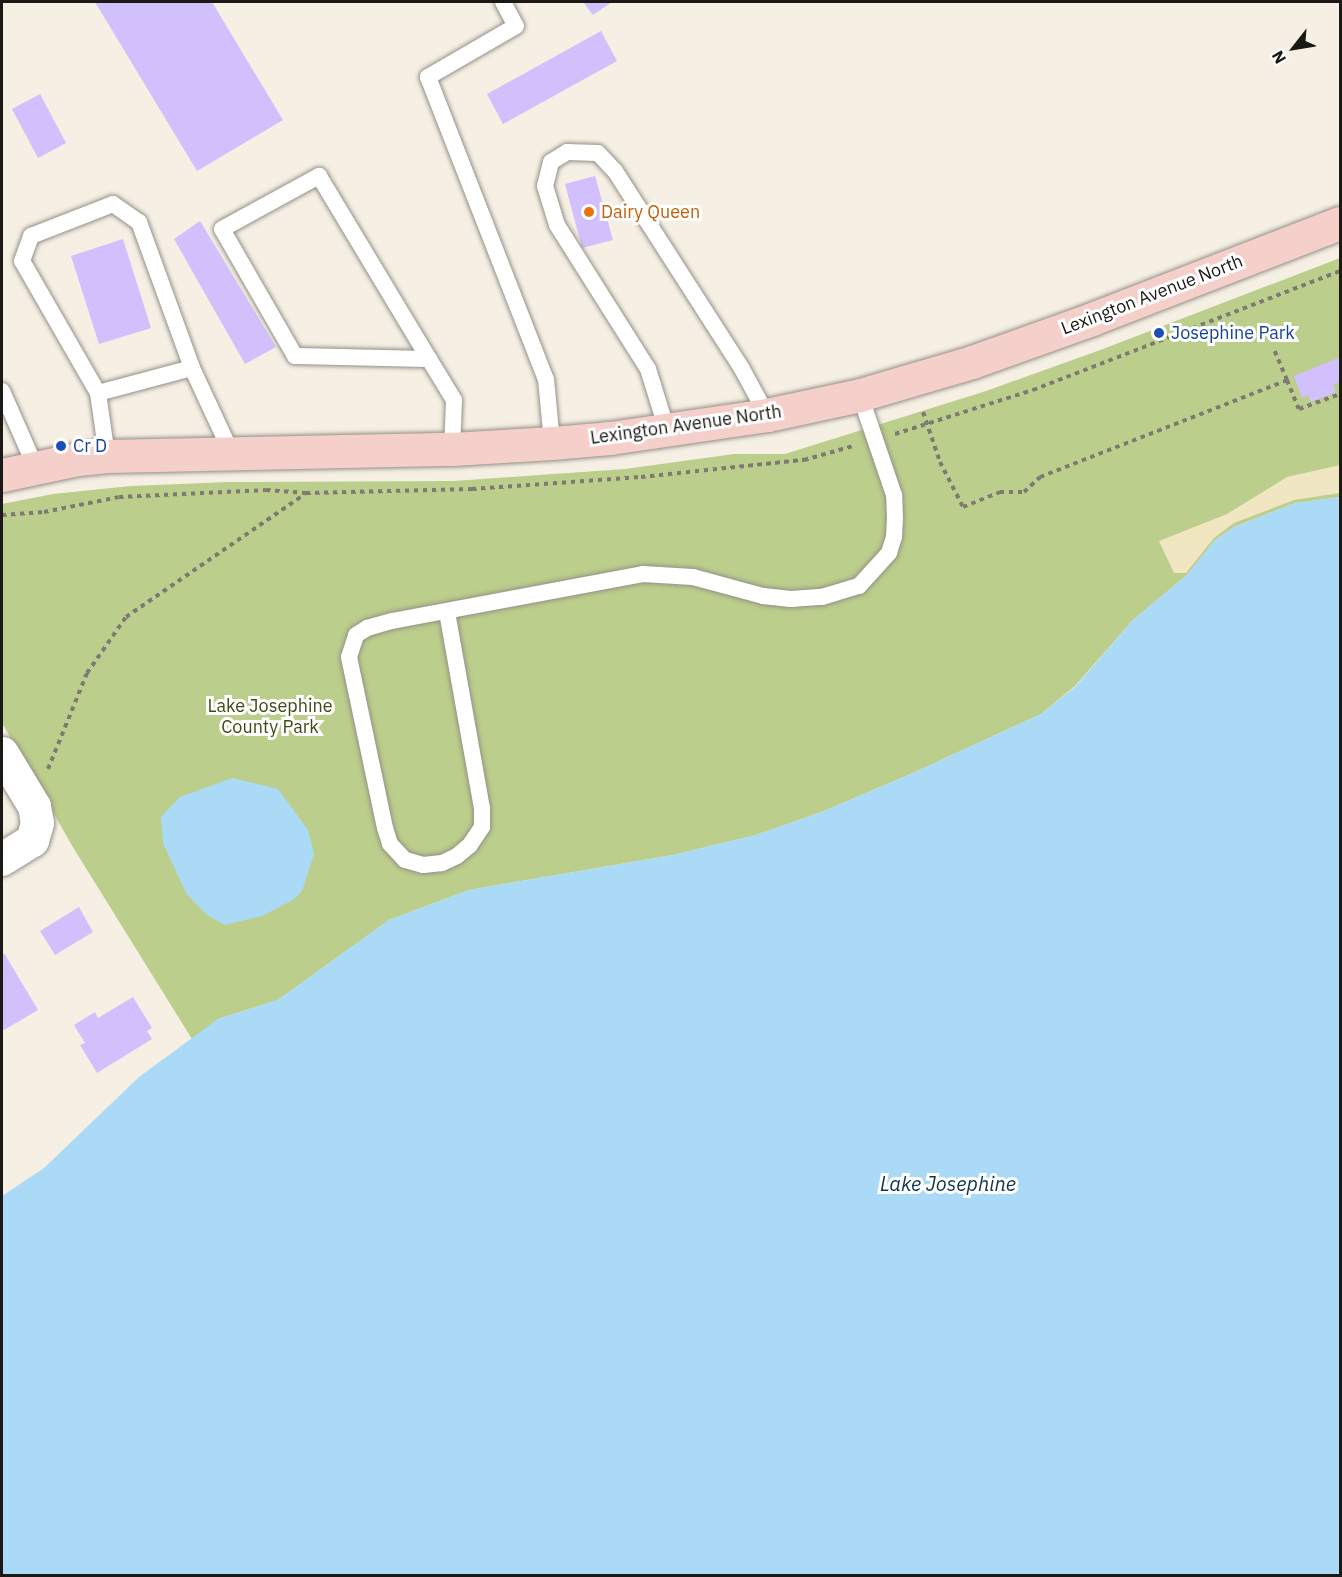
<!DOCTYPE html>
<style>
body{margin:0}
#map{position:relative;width:1342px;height:1577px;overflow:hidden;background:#f5efe4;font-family:"IBM Plex Sans",sans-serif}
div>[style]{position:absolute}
.green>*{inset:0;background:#bbce8b}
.sand>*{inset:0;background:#f0e6c1}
.water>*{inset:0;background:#abdaf7}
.building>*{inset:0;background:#d1c0fc}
.path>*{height:4px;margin-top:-2px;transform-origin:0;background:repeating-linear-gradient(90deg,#7e7a73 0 4.5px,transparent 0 9px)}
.roads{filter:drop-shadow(0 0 2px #959086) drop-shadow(0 0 2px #959086)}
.service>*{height:16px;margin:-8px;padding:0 8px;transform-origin:8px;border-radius:8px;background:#fff}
.minor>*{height:33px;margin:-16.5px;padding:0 16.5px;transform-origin:16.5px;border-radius:16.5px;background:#fff}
.secondary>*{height:33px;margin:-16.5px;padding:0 16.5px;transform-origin:16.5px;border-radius:16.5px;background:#f5d0cb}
.dots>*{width:16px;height:16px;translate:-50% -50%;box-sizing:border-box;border:3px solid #fff;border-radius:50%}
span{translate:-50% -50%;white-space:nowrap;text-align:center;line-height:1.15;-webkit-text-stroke:6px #fff;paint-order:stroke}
.food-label{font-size:18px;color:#c56008}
.left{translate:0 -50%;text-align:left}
.street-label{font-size:18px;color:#1b1915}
.transit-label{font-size:18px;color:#164399}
.park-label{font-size:18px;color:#3e4a11}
.water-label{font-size:20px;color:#113549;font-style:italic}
.frame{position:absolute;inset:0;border:3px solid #1b1915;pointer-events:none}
.north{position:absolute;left:1264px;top:18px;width:60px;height:60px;-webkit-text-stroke:4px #fff;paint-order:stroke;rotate:239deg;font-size:16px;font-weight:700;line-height:24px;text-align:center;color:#1b1915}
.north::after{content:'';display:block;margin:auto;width:21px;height:27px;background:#1b1915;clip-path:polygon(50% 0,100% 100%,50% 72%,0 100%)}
</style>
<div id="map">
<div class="green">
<i style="clip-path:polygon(1340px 258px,1340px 497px,1295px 503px,1234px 527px,1215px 540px,1187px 575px,1133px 620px,1075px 686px,1041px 714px,913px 773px,824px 811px,756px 835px,673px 855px,469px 890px,389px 920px,278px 1000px,218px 1019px,192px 1039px,74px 849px,2px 723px,2px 504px,53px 494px,131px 486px,229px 482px,454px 481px,625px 469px,734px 454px,785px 454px,986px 391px,1103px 349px)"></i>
</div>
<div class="sand">
<i style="clip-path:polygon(1340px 465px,1340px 493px,1294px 500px,1234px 523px,1214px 538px,1186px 573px,1174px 573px,1159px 541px,1227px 514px,1287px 477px)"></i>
</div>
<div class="water">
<i style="clip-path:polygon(1340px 497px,1340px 1575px,2px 1575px,2px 1196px,44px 1168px,139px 1077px,218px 1019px,278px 1000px,389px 920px,469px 890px,673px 855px,756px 835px,824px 811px,913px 773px,1041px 714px,1076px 686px,1133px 620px,1187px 575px,1215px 540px,1234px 527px,1295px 503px)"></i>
<i style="clip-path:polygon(232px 778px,278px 789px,308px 830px,314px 854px,302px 891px,293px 900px,262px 916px,225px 925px,207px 915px,186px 893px,163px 843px,161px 817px,180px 797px)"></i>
</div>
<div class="building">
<i style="clip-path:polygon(95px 2px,212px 2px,283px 120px,197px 171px)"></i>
<i style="clip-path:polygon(583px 2px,612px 2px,593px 15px)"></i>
<i style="clip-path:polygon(601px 31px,617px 61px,503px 124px,487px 94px)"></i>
<i style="clip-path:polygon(40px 94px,66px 143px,38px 158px,12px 109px)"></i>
<i style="clip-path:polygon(595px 176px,613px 240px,582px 248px,565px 184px)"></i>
<i style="clip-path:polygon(200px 221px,276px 347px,245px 364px,174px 239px)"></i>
<i style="clip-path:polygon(123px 239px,151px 328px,99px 344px,71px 256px)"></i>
<i style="clip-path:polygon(1340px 357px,1340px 382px,1333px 385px,1336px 392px,1311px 402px,1308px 395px,1302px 398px,1294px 376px)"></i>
<i style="clip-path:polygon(79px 907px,93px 932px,55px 955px,40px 931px)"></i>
<i style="clip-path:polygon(4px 953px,38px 1010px,4px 1030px,2px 1027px,2px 955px)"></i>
<i style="clip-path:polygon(133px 997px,152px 1028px,147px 1031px,152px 1039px,97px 1073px,80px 1045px,85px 1043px,74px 1025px,95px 1012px,98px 1018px)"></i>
</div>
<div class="path">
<i style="left:1287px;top:380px;width:31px;rotate:68deg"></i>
<i style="left:1299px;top:409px;width:44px;rotate:-20.1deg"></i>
<i style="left:923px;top:412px;width:53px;rotate:71.2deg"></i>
<i style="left:940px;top:462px;width:51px;rotate:62.9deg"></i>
<i style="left:963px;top:507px;width:40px;rotate:-22deg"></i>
<i style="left:1000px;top:492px;width:24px"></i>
<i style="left:1024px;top:492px;width:22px;rotate:-43deg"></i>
<i style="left:1040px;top:477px;width:265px;rotate:-21.4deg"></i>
<i style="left:1287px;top:380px;width:34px;rotate:-113deg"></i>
<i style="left:895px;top:434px;width:145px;rotate:-17.7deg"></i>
<i style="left:1033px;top:390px;width:329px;rotate:-21.2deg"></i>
<i style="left:2px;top:515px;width:42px;rotate:-4.1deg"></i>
<i style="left:44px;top:512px;width:76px;rotate:-11.3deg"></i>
<i style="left:119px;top:497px;width:147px;rotate:-2.7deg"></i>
<i style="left:266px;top:490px;width:40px;rotate:4.3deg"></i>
<i style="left:306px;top:493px;width:166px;rotate:-1.4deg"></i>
<i style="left:472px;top:489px;width:169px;rotate:-4.1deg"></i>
<i style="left:641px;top:477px;width:164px;rotate:-6deg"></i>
<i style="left:804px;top:460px;width:51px;rotate:-15.9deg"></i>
<i style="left:48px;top:769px;width:104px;rotate:-67.9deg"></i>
<i style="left:87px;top:673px;width:68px;rotate:-55.1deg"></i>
<i style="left:126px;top:617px;width:217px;rotate:-34.5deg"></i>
</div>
<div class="roads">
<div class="service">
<i style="left:503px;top:2px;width:27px;rotate:62deg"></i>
<i style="left:516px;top:26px;width:102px;rotate:149.9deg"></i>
<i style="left:428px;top:77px;width:324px;rotate:68.7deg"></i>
<i style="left:546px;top:379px;width:64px;rotate:84.6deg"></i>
<i style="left:429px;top:359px;width:134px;rotate:-178.7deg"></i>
<i style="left:295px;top:356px;width:146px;rotate:-119.9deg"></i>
<i style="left:222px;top:229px;width:111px;rotate:-28.7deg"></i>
<i style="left:319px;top:176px;width:214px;rotate:59deg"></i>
<i style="left:429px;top:359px;width:48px;rotate:58.6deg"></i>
<i style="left:454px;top:400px;width:49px;rotate:92.3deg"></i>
<i style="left:2px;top:391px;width:84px;rotate:66.2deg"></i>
<i style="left:98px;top:393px;width:152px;rotate:-119.9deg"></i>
<i style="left:22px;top:261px;width:27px;rotate:-70deg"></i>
<i style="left:31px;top:236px;width:88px;rotate:-21.3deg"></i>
<i style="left:113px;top:204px;width:32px;rotate:35deg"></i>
<i style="left:139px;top:222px;width:155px;rotate:70deg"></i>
<i style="left:667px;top:430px;width:64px;rotate:-107.3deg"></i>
<i style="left:648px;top:369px;width:170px;rotate:-122.3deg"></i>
<i style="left:557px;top:225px;width:41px;rotate:-107.1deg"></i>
<i style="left:545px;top:186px;width:25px;rotate:-76deg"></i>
<i style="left:551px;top:162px;width:19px;rotate:-32deg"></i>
<i style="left:567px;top:152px;width:31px;rotate:2deg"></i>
<i style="left:598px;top:153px;width:25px;rotate:47deg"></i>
<i style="left:615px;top:171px;width:235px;rotate:57.3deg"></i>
<i style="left:742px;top:369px;width:52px;rotate:61.5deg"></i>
<i style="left:107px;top:456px;width:64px;rotate:-98.1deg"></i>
<i style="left:98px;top:393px;width:97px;rotate:-14.9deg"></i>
<i style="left:192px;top:368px;width:93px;rotate:65.1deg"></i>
<i style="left:447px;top:612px;width:199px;rotate:79.9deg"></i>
<i style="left:482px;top:808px;width:19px;rotate:90deg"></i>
<i style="left:482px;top:827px;width:22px;rotate:124deg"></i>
<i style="left:470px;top:845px;width:17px;rotate:140deg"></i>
<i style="left:457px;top:856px;width:17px;rotate:155deg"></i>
<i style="left:442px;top:863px;width:19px;rotate:174deg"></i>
<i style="left:423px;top:865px;width:19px;rotate:-164deg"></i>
<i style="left:405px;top:860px;width:22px;rotate:-133deg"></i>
<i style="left:390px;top:844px;width:17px;rotate:-107deg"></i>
<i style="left:385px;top:828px;width:175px;rotate:-101.9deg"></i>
<i style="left:349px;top:657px;width:23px;rotate:-72deg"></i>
<i style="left:356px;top:635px;width:13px;rotate:-32deg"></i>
<i style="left:367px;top:628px;width:26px;rotate:-16deg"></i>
<i style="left:392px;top:621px;width:255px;rotate:-10.6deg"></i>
<i style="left:643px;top:574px;width:50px;rotate:3.4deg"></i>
<i style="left:693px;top:577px;width:73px;rotate:15.2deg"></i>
<i style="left:763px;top:596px;width:28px;rotate:6deg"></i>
<i style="left:791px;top:599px;width:31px;rotate:-4deg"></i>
<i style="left:822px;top:597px;width:39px;rotate:-17deg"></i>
<i style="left:859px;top:586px;width:45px;rotate:-47.7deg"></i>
<i style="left:889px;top:553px;width:17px;rotate:-73deg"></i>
<i style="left:894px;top:537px;width:19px;rotate:-87deg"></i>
<i style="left:895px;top:518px;width:23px;rotate:-92deg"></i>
<i style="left:894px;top:495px;width:106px;rotate:-108.8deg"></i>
</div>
<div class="minor">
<i style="left:2px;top:753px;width:62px;rotate:58.9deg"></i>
<i style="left:34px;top:806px;width:17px;rotate:80deg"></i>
<i style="left:37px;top:823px;width:18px;rotate:106deg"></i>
<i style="left:32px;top:840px;width:36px;rotate:148deg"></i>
</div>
<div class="secondary">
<i style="left:2px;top:475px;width:78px;rotate:-11.9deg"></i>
<i style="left:78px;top:459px;width:29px;rotate:-6deg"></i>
<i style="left:107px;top:456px;width:345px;rotate:-1.2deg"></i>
<i style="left:452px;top:449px;width:100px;rotate:-3.4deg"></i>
<i style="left:552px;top:443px;width:58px;rotate:-4.9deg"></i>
<i style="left:610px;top:438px;width:159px;rotate:-8.3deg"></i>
<i style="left:767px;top:415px;width:95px;rotate:-12.1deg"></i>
<i style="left:860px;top:395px;width:117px;rotate:-16.4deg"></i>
<i style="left:972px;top:362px;width:127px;rotate:-19.7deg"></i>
<i style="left:1092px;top:319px;width:266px;rotate:-21.2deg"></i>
</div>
</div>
<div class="dots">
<i style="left:589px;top:212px;background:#e8710a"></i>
<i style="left:1159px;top:333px;background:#1a4fb4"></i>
<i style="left:61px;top:446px;background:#1a4fb4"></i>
</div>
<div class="food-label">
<span class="left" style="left:601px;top:212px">Dairy Queen</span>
</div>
<div class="street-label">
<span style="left:1152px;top:295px;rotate:-21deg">Lexington Avenue North</span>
<span style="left:686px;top:425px;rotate:-8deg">Lexington Avenue North</span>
</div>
<div class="transit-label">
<span class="left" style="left:1171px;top:333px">Josephine Park</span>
<span class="left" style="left:73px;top:446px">Cr D</span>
</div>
<div class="park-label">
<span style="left:270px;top:717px">Lake Josephine<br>County Park</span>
</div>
<div class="water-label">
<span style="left:948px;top:1183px">Lake Josephine</span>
</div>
<div class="frame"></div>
<div class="north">N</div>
</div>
